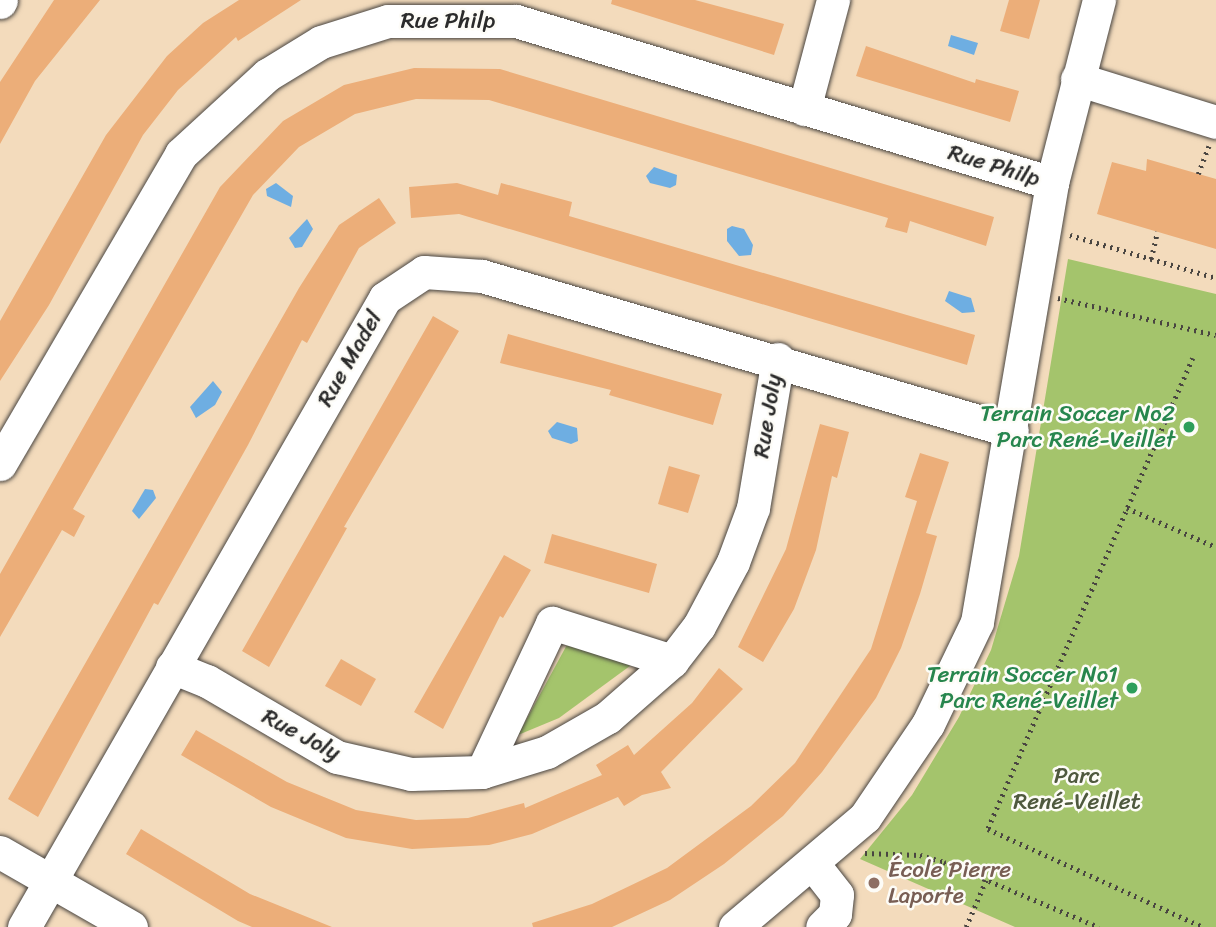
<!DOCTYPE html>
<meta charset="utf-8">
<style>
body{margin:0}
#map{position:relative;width:1216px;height:927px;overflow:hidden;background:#f3dbbc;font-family:Sriracha,sans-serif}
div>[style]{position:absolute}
.green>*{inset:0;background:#a4c46c}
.water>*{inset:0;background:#6eaee2}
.building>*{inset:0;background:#ecae79}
.path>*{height:4.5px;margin-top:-2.25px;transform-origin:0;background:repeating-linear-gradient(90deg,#494541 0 2px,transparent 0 7px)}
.roads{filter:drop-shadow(0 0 2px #494541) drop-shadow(0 0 2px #494541)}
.minor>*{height:33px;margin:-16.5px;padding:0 16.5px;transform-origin:16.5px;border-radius:16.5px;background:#fff}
.dots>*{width:19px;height:19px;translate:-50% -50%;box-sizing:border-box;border:4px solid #fdfcf7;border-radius:50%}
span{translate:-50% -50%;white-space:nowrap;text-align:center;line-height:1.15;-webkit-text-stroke:5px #fdfcf7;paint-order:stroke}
.street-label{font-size:23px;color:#2b2b2b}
.leisure-label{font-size:23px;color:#27864d}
.right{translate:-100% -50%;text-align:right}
.park-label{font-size:23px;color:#4f593e}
.education-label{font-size:23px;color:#785e54}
.left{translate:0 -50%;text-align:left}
</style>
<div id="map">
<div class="green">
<i style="clip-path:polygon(1068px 259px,1216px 294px,1216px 927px,1015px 927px,860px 859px,912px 795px,959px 717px,991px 650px,1019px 556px)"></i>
<i style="clip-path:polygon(569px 641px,634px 663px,559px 718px,518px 735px)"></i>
</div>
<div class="water">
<i style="clip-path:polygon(951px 35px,978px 43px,974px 55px,948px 46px)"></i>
<i style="clip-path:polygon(654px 167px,677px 175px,676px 185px,670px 188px,650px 183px,646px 176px)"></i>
<i style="clip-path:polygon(276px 183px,293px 196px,291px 207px,267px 196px,266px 189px)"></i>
<i style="clip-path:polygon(307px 219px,313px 229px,302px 247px,295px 248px,289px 238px)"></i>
<i style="clip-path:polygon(732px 226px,744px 229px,753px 245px,751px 255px,739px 256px,727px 241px,727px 229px)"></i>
<i style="clip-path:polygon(949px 291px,971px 298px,975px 312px,962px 313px,945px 301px)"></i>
<i style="clip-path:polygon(213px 381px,222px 392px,215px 405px,196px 418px,190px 407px)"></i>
<i style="clip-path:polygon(557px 422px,577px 428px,578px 441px,571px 444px,552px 438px,548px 431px)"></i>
<i style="clip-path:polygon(145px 489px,153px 490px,156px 498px,139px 519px,132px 511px)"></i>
</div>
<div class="building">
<i style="clip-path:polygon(54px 0,100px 0,35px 81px,0 144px,0 82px)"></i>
<i style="clip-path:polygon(239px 0,301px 0,238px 41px,236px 37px,178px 90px,143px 135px,49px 305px,0 381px,0 321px,106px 135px,167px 56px,203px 23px)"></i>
<i style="clip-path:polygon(612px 0,695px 0,784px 24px,774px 55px,611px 4px)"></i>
<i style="clip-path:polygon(1009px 0,1040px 0,1029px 39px,1000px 31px)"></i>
<i style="clip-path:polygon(866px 46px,975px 83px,976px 79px,1019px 91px,1010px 122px,856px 76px)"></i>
<i style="clip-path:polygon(414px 68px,500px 69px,994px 217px,986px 246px,910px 221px,907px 233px,885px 227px,888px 218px,489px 100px,416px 99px,355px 114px,299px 147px,253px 195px,73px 509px,85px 516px,74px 537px,62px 530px,0 637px,0 574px,220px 187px,283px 121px,344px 85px)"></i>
<i style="clip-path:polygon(1147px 159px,1216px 179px,1216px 249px,1097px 214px,1112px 162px,1146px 171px)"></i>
<i style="clip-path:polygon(457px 183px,498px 195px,501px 183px,572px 202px,569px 216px,975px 335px,967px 365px,459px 214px,411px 218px,409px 187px)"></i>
<i style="clip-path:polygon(379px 198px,396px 223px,359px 248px,307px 343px,302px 340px,248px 445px,158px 605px,154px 603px,38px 817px,8px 799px,299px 288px,339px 225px)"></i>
<i style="clip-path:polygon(433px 316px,459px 331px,344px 527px,347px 528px,269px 667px,242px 651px)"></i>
<i style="clip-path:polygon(508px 334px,722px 394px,713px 425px,609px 395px,611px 390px,500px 363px)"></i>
<i style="clip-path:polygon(820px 424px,849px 432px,837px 478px,832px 476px,816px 550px,794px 609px,763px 662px,738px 647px,786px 549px)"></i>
<i style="clip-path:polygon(920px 453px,949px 462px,926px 533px,937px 536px,920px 594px,901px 648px,876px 698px,822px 772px,783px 816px,724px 864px,670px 900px,612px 927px,533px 927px,532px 923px,592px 904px,667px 868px,751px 806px,795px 763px,871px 649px,917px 501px,905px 497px)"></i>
<i style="clip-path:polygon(669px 466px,700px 475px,688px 513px,658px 504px)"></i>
<i style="clip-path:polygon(552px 534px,657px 564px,649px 593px,544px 563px)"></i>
<i style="clip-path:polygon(504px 555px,531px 570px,503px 618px,500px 616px,443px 729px,414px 712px)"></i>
<i style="clip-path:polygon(341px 659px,376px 679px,361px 706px,325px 686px)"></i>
<i style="clip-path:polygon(719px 668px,743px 689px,661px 772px,671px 788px,642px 795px,624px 806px,618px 797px,532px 834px,489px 845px,412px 849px,346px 838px,271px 807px,181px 755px,196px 730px,287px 782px,356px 810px,416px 820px,468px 818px,524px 803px,525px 808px,602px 775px,596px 765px,628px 745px,634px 755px,692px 703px)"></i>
<i style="clip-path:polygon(141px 829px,250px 894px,332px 927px,252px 927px,238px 921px,126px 854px)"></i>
</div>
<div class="path">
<i style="left:1198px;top:174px;width:30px;rotate:-69deg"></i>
<i style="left:1070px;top:235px;width:152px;rotate:16.4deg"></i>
<i style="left:1151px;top:259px;width:28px;rotate:-77deg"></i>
<i style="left:1058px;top:298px;width:162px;rotate:13.2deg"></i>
<i style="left:1193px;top:358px;width:514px;rotate:113.52deg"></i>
<i style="left:988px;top:829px;width:236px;rotate:24.5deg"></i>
<i style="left:1127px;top:508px;width:97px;rotate:23.7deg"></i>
<i style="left:865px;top:853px;width:55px;rotate:2.1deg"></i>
<i style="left:920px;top:855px;width:25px;rotate:16deg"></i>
<i style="left:944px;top:862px;width:168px;rotate:22.8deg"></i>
<i style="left:966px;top:927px;width:51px;rotate:-66.9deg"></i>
</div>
<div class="roads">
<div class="minor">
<i style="left:0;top:2px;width:2px;rotate:-63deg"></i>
<i style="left:1077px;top:79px;width:145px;rotate:17.2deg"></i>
<i style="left:804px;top:109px;width:113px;rotate:-75.1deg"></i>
<i style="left:0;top:464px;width:359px;rotate:-59.7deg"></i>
<i style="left:181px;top:154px;width:117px;rotate:-42.6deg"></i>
<i style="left:267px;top:75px;width:63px;rotate:-31.4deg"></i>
<i style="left:321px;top:42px;width:70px;rotate:-17.4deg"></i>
<i style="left:388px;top:21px;width:128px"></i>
<i style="left:516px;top:21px;width:560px;rotate:16.82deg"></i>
<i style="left:172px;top:667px;width:38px;rotate:22deg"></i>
<i style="left:207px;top:681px;width:151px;rotate:30.3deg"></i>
<i style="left:337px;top:757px;width:76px;rotate:12.9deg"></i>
<i style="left:411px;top:774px;width:71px;rotate:-1.6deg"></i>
<i style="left:482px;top:772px;width:68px;rotate:-17.1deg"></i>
<i style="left:547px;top:752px;width:70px;rotate:-29.8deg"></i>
<i style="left:608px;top:717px;width:85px;rotate:-41.2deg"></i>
<i style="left:672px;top:661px;width:44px;rotate:-52.4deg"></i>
<i style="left:699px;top:626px;width:72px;rotate:-62deg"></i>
<i style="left:733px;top:562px;width:58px;rotate:-69.7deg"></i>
<i style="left:753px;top:508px;width:151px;rotate:-80.5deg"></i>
<i style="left:482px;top:772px;width:165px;rotate:-64.8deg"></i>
<i style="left:552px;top:623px;width:126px;rotate:17.6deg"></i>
<i style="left:0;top:852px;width:151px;rotate:29.8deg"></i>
<i style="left:813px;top:864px;width:39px;rotate:52deg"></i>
<i style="left:837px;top:895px;width:19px;rotate:96deg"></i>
<i style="left:835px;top:914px;width:18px;rotate:135deg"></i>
<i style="left:24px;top:927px;width:725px;rotate:-60.15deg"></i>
<i style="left:385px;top:298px;width:47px;rotate:-33.7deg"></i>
<i style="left:424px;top:272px;width:58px;rotate:3.9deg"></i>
<i style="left:482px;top:276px;width:552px;rotate:16.3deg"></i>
<i style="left:735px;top:927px;width:170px;rotate:-40.2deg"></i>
<i style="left:865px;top:817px;width:112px;rotate:-55.9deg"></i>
<i style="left:928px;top:724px;width:113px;rotate:-64.3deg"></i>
<i style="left:977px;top:622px;width:445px;rotate:-80.3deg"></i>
<i style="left:1052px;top:183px;width:189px;rotate:-75.6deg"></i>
</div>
</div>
<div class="dots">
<i style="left:1189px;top:427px;background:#2e9e5b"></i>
<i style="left:1132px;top:688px;background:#2e9e5b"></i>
<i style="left:874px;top:883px;background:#8d6e63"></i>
</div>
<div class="street-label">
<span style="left:448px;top:21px">Rue Philp</span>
<span style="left:994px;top:166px;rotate:17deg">Rue Philp</span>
<span style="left:350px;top:359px;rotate:-60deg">Rue Madel</span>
<span style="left:768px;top:416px;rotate:-81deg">Rue Joly</span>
<span style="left:301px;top:735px;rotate:28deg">Rue Joly</span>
</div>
<div class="leisure-label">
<span class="right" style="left:1175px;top:427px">Terrain Soccer No2<br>Parc René-Veillet</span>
<span class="right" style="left:1118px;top:688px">Terrain Soccer No1<br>Parc René-Veillet</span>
</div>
<div class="park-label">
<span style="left:1077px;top:789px">Parc<br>René-Veillet</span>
</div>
<div class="education-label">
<span class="left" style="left:888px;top:883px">École Pierre<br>Laporte</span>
</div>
</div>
